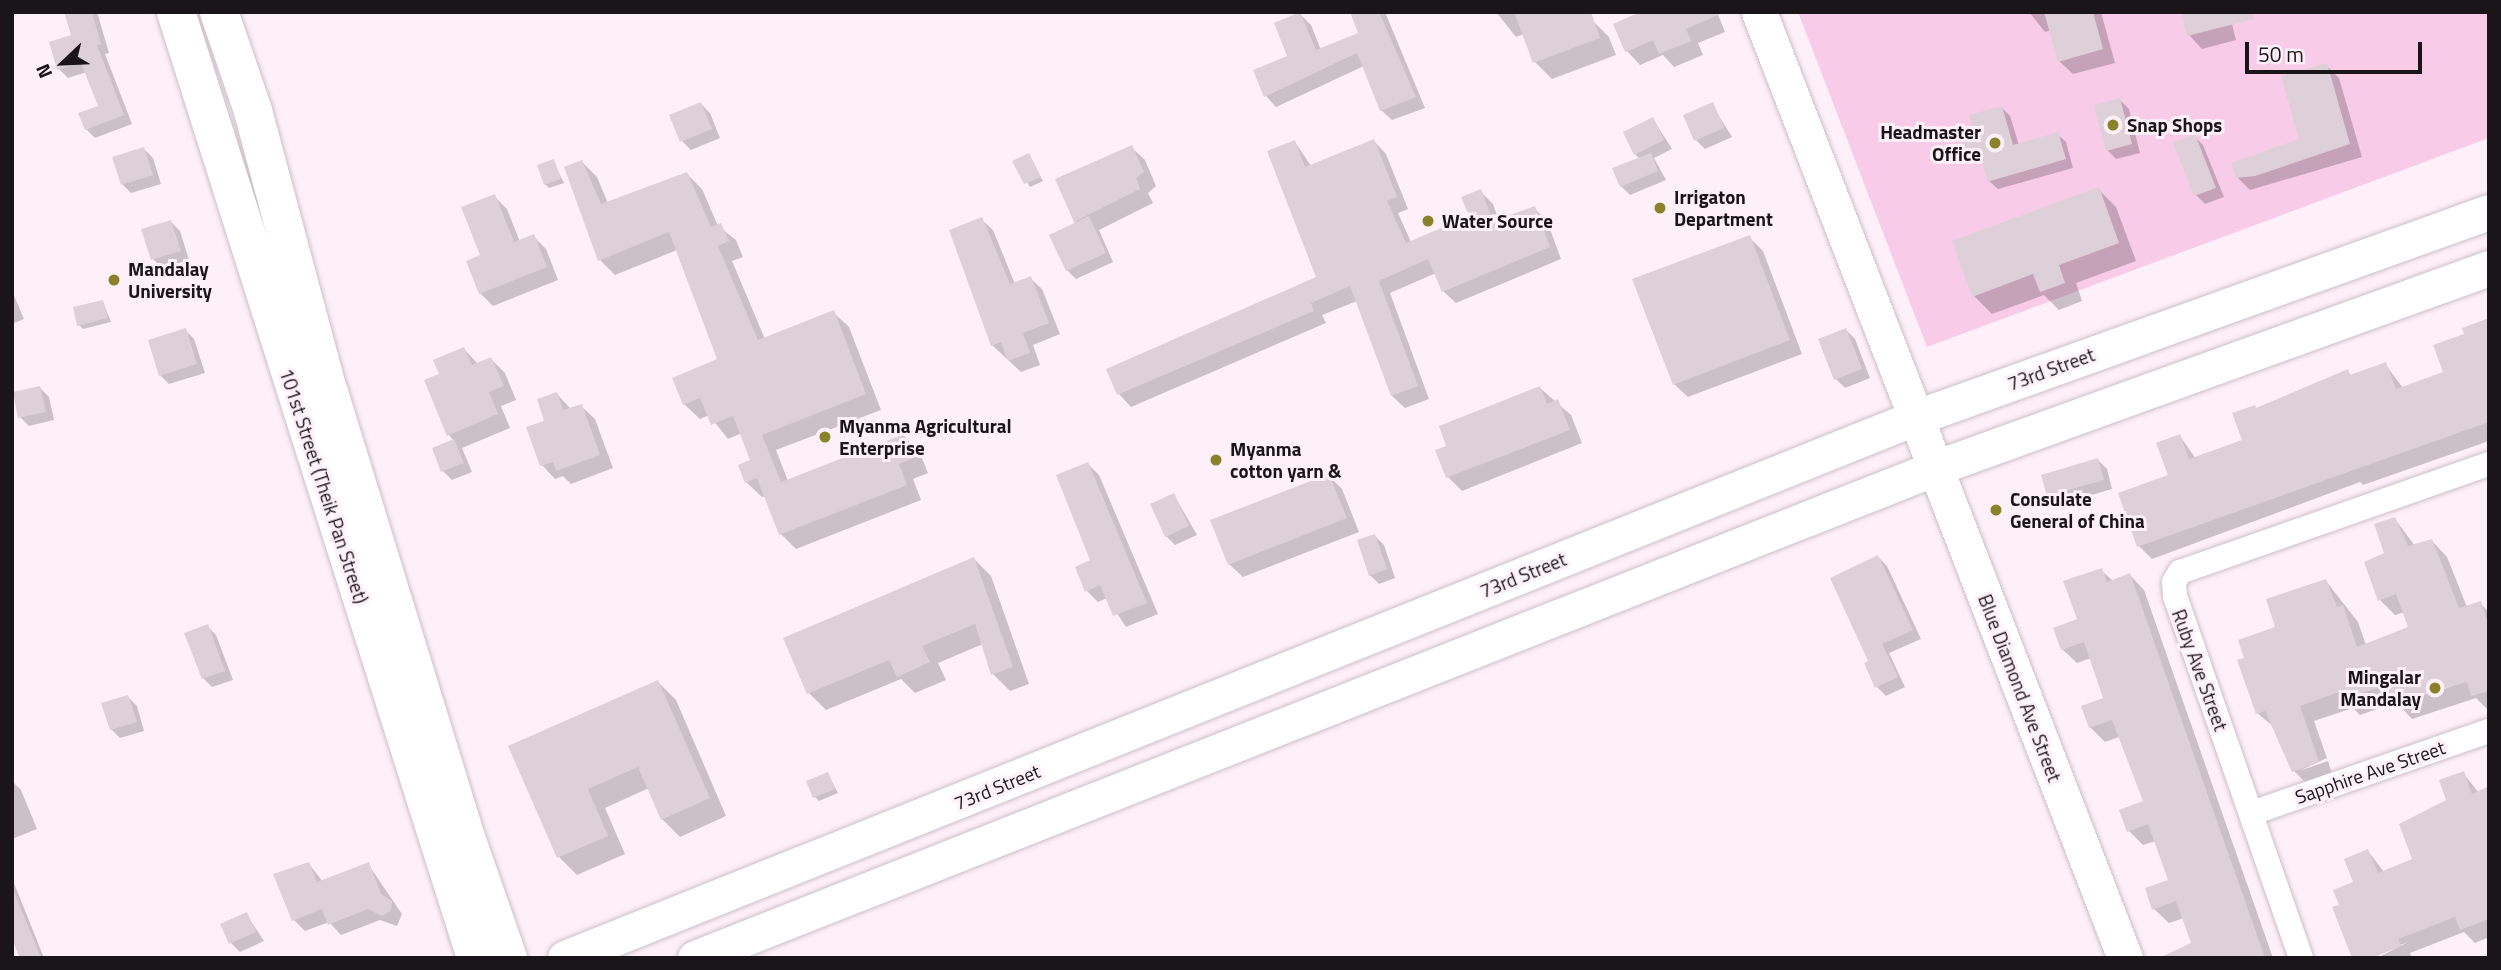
<!DOCTYPE html>
<style>
body{margin:0}
#map{position:relative;width:2501px;height:970px;overflow:hidden;background:#fef0f9;font-family:"Titillium Web",sans-serif}
div>[style]{position:absolute}
.green>*{inset:0;background:#f8cbe8}
.shadow>*{inset:0;background:#0003}
.building>*{inset:0;background:#ded0d9}
.roads{filter:drop-shadow(0 0 2px #ccbfc7) drop-shadow(0 0 2px #ccbfc7)}
.street>*{height:24px;margin:-12px;padding:0 12px;transform-origin:12px;border-radius:12px;background:#fff}
.secondary>*{height:35px;margin:-17.5px;padding:0 17.5px;transform-origin:17.5px;border-radius:17.5px;background:#fff}
.primary>*{height:38px;margin:-19px;padding:0 19px;transform-origin:19px;border-radius:19px;background:#fff}
.dots>*{width:19px;height:19px;translate:-50% -50%;box-sizing:border-box;border:4px solid #fef0f9;border-radius:50%}
span{translate:-50% -50%;white-space:nowrap;text-align:center;line-height:1.15;-webkit-text-stroke:6px #fef0f9;paint-order:stroke}
.poi-label{font-size:19px;color:#191518;font-weight:700}
.left{translate:0 -50%;text-align:left}
.right{translate:-100% -50%;text-align:right}
.street-label{font-size:19px;color:#191518}
.frame{position:absolute;inset:0;border:14px solid #191518;pointer-events:none}
.north{position:absolute;left:28px;top:28px;width:70px;height:70px;-webkit-text-stroke:5px #fef0f9;paint-order:stroke;rotate:247deg;font-size:19px;font-weight:700;line-height:28px;text-align:center;color:#191518}
.north::after{content:'';display:block;margin:auto;width:24px;height:32px;background:#191518;clip-path:polygon(50% 0,100% 100%,50% 72%,0 100%)}
.scale{position:absolute;left:2245px;top:42px;width:177px;height:32px;box-sizing:border-box;border:4px solid #191518;border-top:0;padding-left:9px;font-size:21px;line-height:24px;white-space:nowrap;color:#191518;-webkit-text-stroke:5px #fef0f9;paint-order:stroke}
</style>
<div id="map">
<div class="green">
<i style="clip-path:polygon(1798px 12px,2489px 12px,2489px 138px,1927px 347px)"></i>
</div>
<div class="shadow">
<i style="clip-path:polygon(66px 12px,97px 12px,109px 53px,105px 54px,132px 124px,95px 138px,86px 129px,100px 107px,87px 72px,68px 78px,59px 69px,73px 37px)"></i>
<i style="clip-path:polygon(1352px 12px,1385px 12px,1425px 108px,1392px 120px,1381px 110px,1364px 66px,1276px 107px,1266px 96px,1290px 57px,1300px 14px,1311px 25px,1321px 50px,1360px 34px)"></i>
<i style="clip-path:polygon(1496px 12px,1562px 12px,1592px 20px,1609px 37px,1616px 55px,1552px 79px,1535px 62px,1524px 34px,1516px 37px)"></i>
<i style="clip-path:polygon(1717px 12px,1725px 32px,1698px 43px,1703px 55px,1674px 67px,1663px 55px,1640px 65px,1627px 51px)"></i>
<i style="clip-path:polygon(2029px 12px,2101px 12px,2115px 63px,2073px 74px,2059px 61px,2051px 30px,2045px 32px)"></i>
<i style="clip-path:polygon(2229px 12px,2236px 40px,2202px 49px,2189px 35px)"></i>
<i style="clip-path:polygon(2326px 65px,2339px 78px,2362px 157px,2250px 190px,2237px 177px,2302px 141px)"></i>
<i style="clip-path:polygon(2120px 100px,2129px 109px,2140px 153px,2116px 159px,2107px 150px)"></i>
<i style="clip-path:polygon(701px 104px,710px 113px,720px 138px,691px 150px,682px 141px)"></i>
<i style="clip-path:polygon(1712px 105px,1732px 137px,1705px 149px,1696px 140px)"></i>
<i style="clip-path:polygon(2002px 108px,2010px 116px,2019px 145px,2057px 134px,2066px 142px,2073px 168px,1998px 189px,1989px 181px,1983px 159px,1975px 161px,1966px 153px,1976px 134px)"></i>
<i style="clip-path:polygon(1653px 119px,1672px 149px,1654px 158px,1666px 180px,1630px 195px,1621px 186px,1640px 159px,1635px 154px)"></i>
<i style="clip-path:polygon(2194px 136px,2203px 145px,2224px 197px,2205px 204px,2196px 195px)"></i>
<i style="clip-path:polygon(1374px 141px,1386px 154px,1408px 209px,1398px 213px,1411px 242px,1472px 217px,1480px 191px,1493px 204px,1499px 221px,1534px 208px,1547px 221px,1561px 259px,1456px 303px,1443px 291px,1436px 273px,1390px 293px,1429px 399px,1405px 408px,1392px 396px,1357px 301px,1322px 315px,1326px 323px,1131px 407px,1119px 394px,1318px 278px,1295px 142px,1311px 166px)"></i>
<i style="clip-path:polygon(1131px 147px,1145px 160px,1156px 186px,1148px 193px,1153px 203px,1099px 230px,1113px 262px,1076px 279px,1067px 270px,1075px 221px)"></i>
<i style="clip-path:polygon(144px 149px,153px 158px,161px 184px,131px 193px,122px 184px)"></i>
<i style="clip-path:polygon(1028px 155px,1043px 181px,1030px 187px,1015px 161px)"></i>
<i style="clip-path:polygon(553px 161px,564px 183px,549px 188px,545px 184px)"></i>
<i style="clip-path:polygon(582px 162px,597px 177px,608px 203px,687px 174px,702px 189px,718px 226px,736px 240px,743px 257px,732px 261px,765px 339px,833px 312px,849px 327px,881px 410px,776px 450px,788px 481px,904px 436px,919px 451px,928px 473px,913px 479px,921px 500px,796px 549px,781px 534px,766px 496px,762px 497px,746px 482px,753px 461px,742px 433px,728px 439px,709px 415px,700px 419px,684px 404px,720px 360px,677px 250px,615px 275px,600px 260px)"></i>
<i style="clip-path:polygon(2098px 189px,2116px 207px,2136px 261px,2076px 283px,2082px 301px,2059px 310px,2044px 295px,1992px 314px,1974px 296px)"></i>
<i style="clip-path:polygon(494px 196px,507px 209px,520px 242px,533px 236px,546px 249px,558px 280px,493px 306px,480px 293px)"></i>
<i style="clip-path:polygon(981px 219px,993px 230px,1015px 284px,1030px 278px,1042px 289px,1060px 334px,1033px 345px,1040px 365px,1021px 372px,992px 345px)"></i>
<i style="clip-path:polygon(171px 222px,180px 231px,189px 260px,162px 268px,153px 259px,143px 230px)"></i>
<i style="clip-path:polygon(1749px 237px,1763px 251px,1802px 354px,1688px 397px,1674px 384px)"></i>
<i style="clip-path:polygon(12px 291px,24px 319px,12px 324px)"></i>
<i style="clip-path:polygon(103px 302px,111px 322px,83px 329px,79px 325px)"></i>
<i style="clip-path:polygon(2489px 320px,2489px 441px,2363px 485px,2360px 482px,2152px 559px,2139px 546px,2171px 476px,2180px 436px,2196px 459px,2245px 441px,2257px 410px,2347px 371px,2352px 376px,2385px 364px,2403px 388px,2445px 373px,2466px 335px)"></i>
<i style="clip-path:polygon(185px 330px,194px 339px,205px 373px,169px 384px,160px 375px)"></i>
<i style="clip-path:polygon(1846px 330px,1855px 339px,1870px 378px,1845px 388px,1836px 379px)"></i>
<i style="clip-path:polygon(464px 349px,479px 365px,491px 359px,505px 373px,516px 400px,501px 406px,510px 428px,462px 448px,472px 472px,452px 480px,443px 471px,454px 441px,449px 435px,441px 375px)"></i>
<i style="clip-path:polygon(40px 388px,49px 397px,54px 420px,29px 426px,20px 417px)"></i>
<i style="clip-path:polygon(1540px 388px,1571px 415px,1582px 443px,1462px 491px,1448px 477px,1449px 447px)"></i>
<i style="clip-path:polygon(557px 394px,571px 409px,581px 406px,595px 419px,613px 468px,571px 484px,563px 476px,555px 479px,542px 465px,547px 422px)"></i>
<i style="clip-path:polygon(2098px 460px,2107px 469px,2112px 489px,2058px 505px,2049px 496px,2043px 476px)"></i>
<i style="clip-path:polygon(1088px 464px,1099px 475px,1158px 614px,1126px 627px,1107px 598px,1098px 602px,1087px 591px,1093px 561px)"></i>
<i style="clip-path:polygon(1329px 476px,1342px 489px,1359px 532px,1243px 577px,1229px 564px)"></i>
<i style="clip-path:polygon(1174px 495px,1197px 535px,1175px 545px,1166px 536px)"></i>
<i style="clip-path:polygon(2395px 519px,2415px 546px,2432px 541px,2447px 557px,2467px 607px,2480px 603px,2489px 612px,2489px 711px,2476px 698px,2412px 719px,2396px 702px,2360px 715px,2353px 708px,2314px 721px,2327px 758px,2299px 771px,2328px 761px,2333px 778px,2309px 786px,2294px 771px,2275px 728px,2257px 713px,2247px 659px,2326px 581px,2358px 622px,2366px 645px,2411px 628px,2405px 612px,2395px 615px,2380px 600px)"></i>
<i style="clip-path:polygon(1375px 536px,1384px 545px,1395px 578px,1379px 584px,1370px 575px)"></i>
<i style="clip-path:polygon(1878px 557px,1887px 566px,1921px 639px,1889px 653px,1905px 687px,1886px 696px,1877px 687px,1871px 662px)"></i>
<i style="clip-path:polygon(974px 559px,991px 576px,1029px 684px,1010px 691px,993px 674px,983px 644px,938px 663px,946px 680px,915px 693px,901px 679px,826px 710px,809px 693px,786px 639px)"></i>
<i style="clip-path:polygon(2101px 570px,2113px 581px,2130px 575px,2144px 590px,2273px 958px,2180px 958px,2193px 944px,2184px 918px,2169px 923px,2154px 909px,2170px 881px,2156px 841px,2143px 845px,2129px 831px,2145px 802px,2119px 737px,2105px 742px,2090px 727px,2106px 700px,2091px 658px,2077px 663px,2062px 649px)"></i>
<i style="clip-path:polygon(207px 626px,216px 635px,233px 680px,212px 687px,203px 678px)"></i>
<i style="clip-path:polygon(658px 682px,676px 700px,726px 816px,680px 837px,662px 819px,649px 788px,605px 808px,625px 854px,577px 875px,559px 857px,510px 747px)"></i>
<i style="clip-path:polygon(128px 697px,137px 706px,144px 731px,120px 738px,111px 729px)"></i>
<i style="clip-path:polygon(2463px 773px,2479px 793px,2489px 790px,2489px 937px,2475px 943px,2464px 932px,2410px 953px,2412px 958px,2377px 958px,2408px 942px,2367px 958px,2341px 906px,2368px 851px,2384px 872px,2414px 860px)"></i>
<i style="clip-path:polygon(828px 774px,838px 793px,819px 801px,815px 797px)"></i>
<i style="clip-path:polygon(12px 781px,21px 790px,37px 829px,12px 839px)"></i>
<i style="clip-path:polygon(309px 864px,323px 882px,368px 864px,402px 914px,397px 926px,380px 920px,341px 935px,329px 922px,305px 931px,294px 920px)"></i>
<i style="clip-path:polygon(12px 878px,44px 958px,20px 958px,12px 937px)"></i>
<i style="clip-path:polygon(246px 914px,264px 941px,240px 952px,231px 943px)"></i>
</div>
<div class="building">
<i style="clip-path:polygon(64px 12px,92px 12px,101px 44px,97px 45px,124px 115px,85px 130px,78px 113px,98px 106px,81px 63px,57px 70px,49px 42px,71px 35px)"></i>
<i style="clip-path:polygon(1300px 12px,1316px 50px,1358px 33px,1350px 12px,1379px 12px,1416px 97px,1380px 111px,1357px 53px,1264px 97px,1253px 70px,1287px 56px,1274px 23px)"></i>
<i style="clip-path:polygon(1514px 12px,1591px 12px,1600px 38px,1533px 63px)"></i>
<i style="clip-path:polygon(1640px 12px,1725px 12px,1686px 29px,1691px 41px,1659px 54px,1653px 40px,1625px 52px,1613px 24px)"></i>
<i style="clip-path:polygon(2044px 12px,2093px 12px,2103px 49px,2058px 62px)"></i>
<i style="clip-path:polygon(2181px 12px,2253px 12px,2254px 19px,2187px 36px)"></i>
<i style="clip-path:polygon(2327px 63px,2350px 144px,2255px 176px,2236px 178px,2231px 163px,2299px 139px,2281px 76px)"></i>
<i style="clip-path:polygon(2120px 98px,2132px 144px,2106px 151px,2094px 105px)"></i>
<i style="clip-path:polygon(701px 102px,712px 129px,680px 142px,669px 115px)"></i>
<i style="clip-path:polygon(1713px 102px,1724px 128px,1694px 141px,1683px 115px)"></i>
<i style="clip-path:polygon(2002px 106px,2013px 145px,2058px 132px,2066px 159px,1987px 182px,1979px 150px,1964px 153px,1960px 136px,1973px 132px,1969px 115px)"></i>
<i style="clip-path:polygon(1653px 117px,1664px 140px,1634px 155px,1623px 132px)"></i>
<i style="clip-path:polygon(2195px 134px,2216px 188px,2194px 196px,2173px 143px)"></i>
<i style="clip-path:polygon(1374px 139px,1397px 197px,1387px 201px,1406px 243px,1469px 216px,1461px 197px,1481px 189px,1493px 221px,1535px 206px,1550px 247px,1442px 292px,1428px 259px,1379px 281px,1418px 386px,1391px 396px,1350px 286px,1311px 303px,1314px 311px,1117px 395px,1106px 369px,1316px 277px,1267px 151px,1295px 140px,1305px 167px)"></i>
<i style="clip-path:polygon(1132px 145px,1144px 172px,1136px 178px,1140px 189px,1074px 222px,1055px 179px)"></i>
<i style="clip-path:polygon(144px 147px,153px 175px,121px 185px,112px 157px)"></i>
<i style="clip-path:polygon(1029px 153px,1041px 177px,1024px 184px,1012px 161px)"></i>
<i style="clip-path:polygon(1651px 153px,1658px 171px,1620px 187px,1612px 168px)"></i>
<i style="clip-path:polygon(554px 159px,561px 179px,544px 185px,537px 165px)"></i>
<i style="clip-path:polygon(582px 160px,601px 204px,687px 172px,711px 227px,721px 223px,729px 241px,718px 246px,758px 340px,834px 310px,866px 394px,762px 435px,781px 482px,904px 434px,914px 458px,899px 464px,907px 485px,779px 535px,757px 478px,745px 483px,738px 465px,750px 460px,733px 416px,711px 425px,700px 398px,683px 405px,672px 378px,717px 359px,669px 232px,598px 261px,564px 167px)"></i>
<i style="clip-path:polygon(2099px 187px,2119px 243px,2059px 265px,2065px 283px,2040px 292px,2033px 274px,1972px 297px,1952px 241px)"></i>
<i style="clip-path:polygon(495px 194px,514px 242px,534px 234px,547px 267px,479px 294px,466px 261px,480px 255px,461px 207px)"></i>
<i style="clip-path:polygon(1089px 216px,1106px 253px,1066px 271px,1049px 235px)"></i>
<i style="clip-path:polygon(982px 217px,1010px 284px,1031px 276px,1049px 323px,1023px 333px,1030px 353px,1008px 361px,1001px 342px,991px 346px,949px 230px)"></i>
<i style="clip-path:polygon(171px 220px,181px 251px,151px 260px,141px 229px)"></i>
<i style="clip-path:polygon(1750px 235px,1790px 340px,1673px 385px,1632px 279px)"></i>
<i style="clip-path:polygon(103px 300px,108px 318px,77px 326px,73px 307px)"></i>
<i style="clip-path:polygon(2489px 318px,2489px 422px,2137px 547px,2118px 493px,2168px 475px,2156px 443px,2180px 434px,2189px 459px,2242px 440px,2232px 413px,2255px 405px,2256px 408px,2348px 369px,2350px 375px,2386px 362px,2396px 389px,2443px 372px,2433px 345px,2464px 334px,2462px 328px)"></i>
<i style="clip-path:polygon(186px 328px,197px 364px,159px 376px,148px 340px)"></i>
<i style="clip-path:polygon(1846px 328px,1862px 369px,1834px 380px,1818px 339px)"></i>
<i style="clip-path:polygon(464px 347px,472px 365px,491px 357px,504px 386px,489px 392px,498px 414px,447px 436px,424px 380px,439px 374px,433px 360px)"></i>
<i style="clip-path:polygon(40px 386px,46px 412px,18px 418px,13px 392px)"></i>
<i style="clip-path:polygon(1540px 386px,1547px 404px,1558px 399px,1570px 430px,1446px 478px,1435px 450px,1446px 446px,1439px 426px)"></i>
<i style="clip-path:polygon(557px 392px,563px 410px,582px 404px,600px 455px,556px 471px,553px 462px,540px 466px,526px 427px,544px 421px,537px 399px)"></i>
<i style="clip-path:polygon(454px 439px,464px 463px,441px 472px,432px 448px)"></i>
<i style="clip-path:polygon(2098px 458px,2104px 480px,2047px 496px,2041px 475px)"></i>
<i style="clip-path:polygon(1088px 462px,1147px 603px,1113px 616px,1100px 585px,1085px 592px,1075px 567px,1090px 560px,1056px 475px)"></i>
<i style="clip-path:polygon(1329px 474px,1347px 518px,1228px 565px,1210px 520px)"></i>
<i style="clip-path:polygon(1174px 493px,1189px 526px,1165px 537px,1150px 504px)"></i>
<i style="clip-path:polygon(2395px 517px,2408px 546px,2432px 539px,2459px 608px,2481px 601px,2489px 627px,2489px 691px,2471px 696px,2467px 682px,2395px 704px,2389px 689px,2381px 687px,2342px 700px,2339px 692px,2300px 706px,2319px 762px,2292px 772px,2265px 711px,2256px 714px,2237px 660px,2244px 658px,2238px 640px,2275px 627px,2266px 599px,2326px 579px,2337px 607px,2343px 605px,2357px 647px,2408px 627px,2396px 594px,2378px 601px,2364px 562px,2384px 553px,2374px 524px)"></i>
<i style="clip-path:polygon(1375px 534px,1387px 569px,1369px 576px,1357px 540px)"></i>
<i style="clip-path:polygon(1878px 555px,1913px 630px,1882px 644px,1898px 677px,1875px 688px,1864px 663px,1868px 661px,1830px 578px)"></i>
<i style="clip-path:polygon(974px 557px,1013px 667px,991px 675px,975px 624px,922px 646px,930px 662px,897px 677px,889px 660px,807px 694px,783px 638px)"></i>
<i style="clip-path:polygon(2102px 568px,2107px 582px,2130px 573px,2265px 958px,2159px 958px,2191px 943px,2176px 901px,2152px 910px,2145px 888px,2168px 880px,2148px 824px,2127px 832px,2119px 810px,2143px 801px,2112px 720px,2089px 728px,2081px 706px,2103px 698px,2084px 642px,2061px 650px,2053px 628px,2077px 619px,2063px 581px)"></i>
<i style="clip-path:polygon(208px 624px,225px 671px,202px 679px,184px 633px)"></i>
<i style="clip-path:polygon(658px 680px,710px 798px,661px 820px,638px 767px,588px 789px,608px 836px,557px 858px,508px 746px)"></i>
<i style="clip-path:polygon(128px 695px,137px 722px,110px 730px,101px 703px)"></i>
<i style="clip-path:polygon(2464px 771px,2472px 794px,2489px 786px,2489px 919px,2460px 930px,2455px 917px,2398px 939px,2401px 946px,2372px 958px,2352px 958px,2332px 907px,2339px 905px,2333px 890px,2353px 882px,2344px 859px,2368px 849px,2378px 873px,2412px 859px,2399px 824px,2446px 800px,2439px 780px)"></i>
<i style="clip-path:polygon(828px 772px,835px 789px,813px 798px,806px 781px)"></i>
<i style="clip-path:polygon(309px 862px,317px 882px,369px 862px,381px 894px,392px 901px,391px 911px,382px 916px,368px 909px,328px 925px,322px 909px,292px 921px,273px 874px)"></i>
<i style="clip-path:polygon(12px 889px,13px 889px,41px 958px,20px 958px,12px 940px)"></i>
<i style="clip-path:polygon(247px 912px,256px 932px,229px 944px,220px 924px)"></i>
</div>
<div class="roads">
<div class="street">
<i style="left:2252px;top:813px;width:251px;rotate:-19.1deg"></i>
<i style="left:2301px;top:958px;width:382px;rotate:-109.2deg"></i>
<i style="left:2175px;top:597px;width:15px;rotate:-94deg"></i>
<i style="left:2174px;top:582px;width:12px;rotate:-59deg"></i>
<i style="left:2180px;top:572px;width:327px;rotate:-19.3deg"></i>
</div>
<div class="secondary">
<i style="left:1759px;top:12px;width:1014px;rotate:68.85deg"></i>
<i style="left:565px;top:958px;width:1456px;rotate:-21.81deg"></i>
<i style="left:1917px;top:417px;width:608px;rotate:-19.72deg"></i>
<i style="left:695px;top:958px;width:1333px;rotate:-21.56deg"></i>
<i style="left:1935px;top:468px;width:589px;rotate:-19.85deg"></i>
</div>
<div class="primary">
<i style="left:176px;top:12px;width:992px;rotate:72.4deg"></i>
<i style="left:219px;top:12px;width:105px;rotate:71deg"></i>
<i style="left:253px;top:111px;width:271px;rotate:75deg"></i>
<i style="left:323px;top:373px;width:477px;rotate:72.9deg"></i>
<i style="left:463px;top:829px;width:137px;rotate:70.8deg"></i>
</div>
</div>
<div class="dots">
<i style="left:2113px;top:125px;background:#8a822a"></i>
<i style="left:1995px;top:143px;background:#8a822a"></i>
<i style="left:1660px;top:208px;background:#8a822a"></i>
<i style="left:1428px;top:221px;background:#8a822a"></i>
<i style="left:114px;top:280px;background:#8a822a"></i>
<i style="left:825px;top:437px;background:#8a822a"></i>
<i style="left:1216px;top:460px;background:#8a822a"></i>
<i style="left:1996px;top:510px;background:#8a822a"></i>
<i style="left:2435px;top:688px;background:#8a822a"></i>
</div>
<div class="poi-label">
<span class="left" style="left:2127px;top:125px">Snap Shops</span>
<span class="right" style="left:1981px;top:143px">Headmaster<br>Office</span>
<span class="left" style="left:1674px;top:208px">Irrigaton<br>Department</span>
<span class="left" style="left:1442px;top:221px">Water Source</span>
<span class="left" style="left:128px;top:280px">Mandalay<br>University</span>
<span class="left" style="left:839px;top:437px">Myanma Agricultural<br>Enterprise</span>
<span class="left" style="left:1230px;top:460px">Myanma<br>cotton yarn &amp;</span>
<span class="left" style="left:2010px;top:510px">Consulate<br>General of China</span>
<span class="right" style="left:2421px;top:688px">Mingalar<br>Mandalay</span>
</div>
<div class="street-label">
<span style="left:2051px;top:369px;rotate:-20deg">73rd Street</span>
<span style="left:324px;top:486px;rotate:72deg">101st Street (Theik Pan Street)</span>
<span style="left:1523px;top:575px;rotate:-22deg">73rd Street</span>
<span style="left:2200px;top:670px;rotate:70deg">Ruby Ave Street</span>
<span style="left:2020px;top:688px;rotate:69deg">Blue Diamond Ave Street</span>
<span style="left:2370px;top:772px;rotate:-19deg">Sapphire Ave Street</span>
<span style="left:997px;top:787px;rotate:-22deg">73rd Street</span>
</div>
<div class="frame"></div>
<div class="north">N</div>
<div class="scale">50 m</div>
</div>
